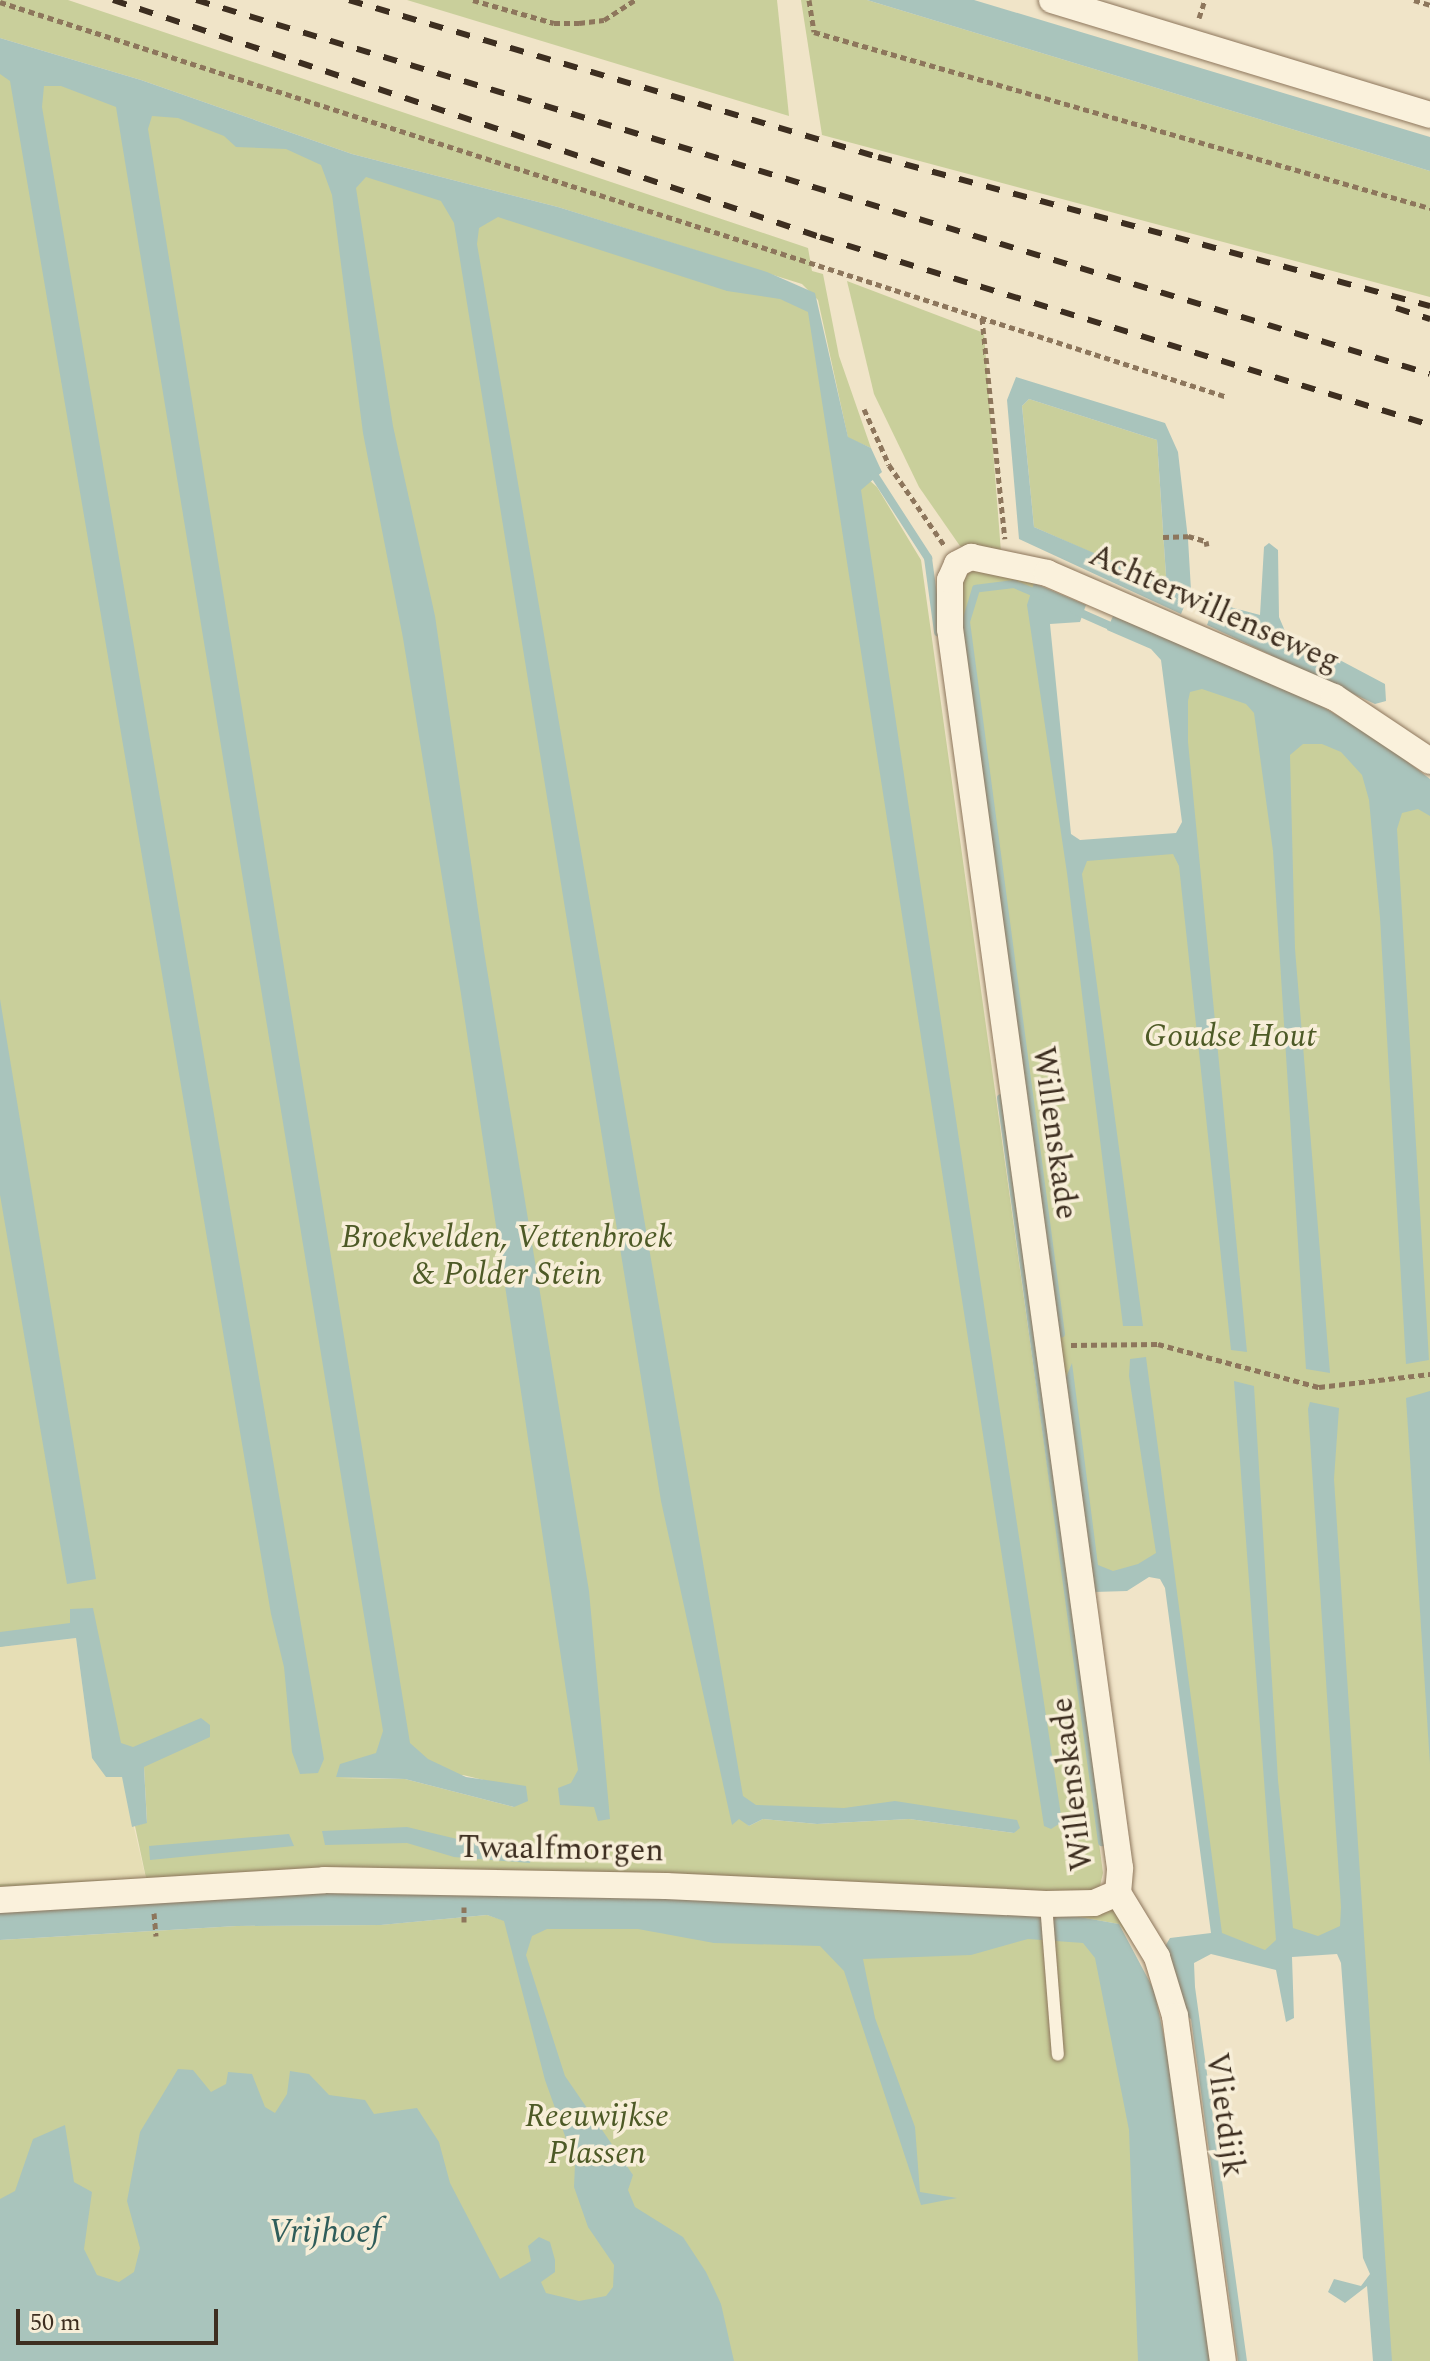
<!DOCTYPE html>
<style>
body{margin:0}
#map{position:relative;width:1430px;height:2361px;overflow:hidden;background:#f0e4c8;font-family:Spectral,serif}
div>[style]{position:absolute}
.farmland>*{inset:0;background:#e6deb5}
.green>*{inset:0;background:#c9cf9b}
.water>*{inset:0;background:#a9c4bc}
.stream>*{height:8px;margin:-4px;padding:0 4px;transform-origin:4px;border-radius:4px;background:#a9c4bc}
.path>*{height:5px;margin-top:-2.5px;transform-origin:0;background:repeating-linear-gradient(90deg,#8d765c 0 6px,transparent 0 10px)}
.roads{filter:drop-shadow(0 0 2px #8d765c) drop-shadow(0 0 2px #8d765c)}
.lane>*{height:12px;margin:-6px;padding:0 6px;transform-origin:6px;border-radius:6px;background:#faf1dc}
.street>*{height:26px;margin:-13px;padding:0 13px;transform-origin:13px;border-radius:13px;background:#faf1dc}
.rail>*{height:6px;margin-top:-3px;transform-origin:0;background:repeating-linear-gradient(90deg,#3d2e20 0 14px,transparent 0 28px)}
span{translate:-50% -50%;white-space:nowrap;text-align:center;line-height:1.15;-webkit-text-stroke:7px #f7eed8;paint-order:stroke}
.street-label{font-size:32px;color:#3d2e20}
.park-label{font-size:32px;color:#4d5a26;font-style:italic}
.water-label{font-size:34px;color:#2f5d5a;font-style:italic}
.scale{position:absolute;left:16px;top:2309px;width:202px;height:36px;box-sizing:border-box;border:4px solid #3d2e20;border-top:0;padding-left:10px;font-size:24px;line-height:28px;white-space:nowrap;color:#3d2e20;-webkit-text-stroke:6px #f7eed8;paint-order:stroke}
</style>
<div id="map">
<div class="farmland">
<i style="clip-path:polygon(76px 1638px,92px 1757px,122px 1776px,146px 1879px,0 1884px,0 1647px)"></i>
</div>
<div class="green">
<i style="clip-path:polygon(0 0,68px 0,808px 248px,812px 271px,823px 274px,839px 356px,871px 448px,848px 438px,818px 300px,802px 284px,558px 207px,352px 154px,141px 80px,0 38px)"></i>
<i style="clip-path:polygon(407px 0,777px 0,789px 116px)"></i>
<i style="clip-path:polygon(801px 0,867px 0,1430px 171px,1430px 297px,822px 135px)"></i>
<i style="clip-path:polygon(evenodd,0 50px,816px 299px,841px 456px,864px 485px,869px 480px,877px 487px,921px 560px,1080px 1700px,1103px 1873px,1099px 1890px,1132px 1929px,1132px 1941px,1119px 1924px,1056px 1913px,0 1907px,0 1884px,146px 1878px,135px 1826px,147px 1822px,144px 1767px,119px 1755px,90px 1631px,0 1647px,0 50px,463px 1775px,500px 1784px,514px 1807px,405px 1779px,337px 1778px,463px 1775px,0 50px,729px 1807px,1018px 1823px,1014px 1833px,909px 1819px,817px 1824px,763px 1819px,749px 1826px,729px 1807px)"></i>
<i style="clip-path:polygon(847px 281px,984px 333px,1001px 552px,960px 546px,919px 487px,874px 394px)"></i>
<i style="clip-path:polygon(1029px 399px,1157px 440px,1166px 576px,1160px 583px,1034px 527px,1022px 406px)"></i>
<i style="clip-path:polygon(988px 565px,1034px 583px,1068px 849px,1188px 839px,1180px 666px,1249px 681px,1430px 807px,1430px 2361px,1382px 2361px,1351px 1945px,1280px 1955px,1219px 1947px,1169px 1572px,1093px 1578px,961px 623px,959px 589px,968px 573px)"></i>
<i style="clip-path:polygon(487px 1915px,503px 1920px,1100px 1935px,1194px 2361px,0 2361px,0 1940px,237px 1926px,380px 1925px)"></i>
</div>
<div class="water">
<i style="clip-path:polygon(867px 0,974px 0,1430px 137px,1430px 171px)"></i>
<i style="clip-path:polygon(0 38px,141px 80px,352px 154px,558px 207px,767px 272px,815px 293px,848px 437px,871px 448px,882px 472px,861px 490px,1062px 1822px,1051px 1829px,1044px 1826px,808px 312px,780px 299px,727px 291px,498px 217px,479px 228px,477px 244px,743px 1796px,756px 1805px,844px 1808px,895px 1801px,1017px 1820px,1020px 1828px,1014px 1833px,909px 1819px,817px 1824px,763px 1819px,749px 1826px,739px 1819px,732px 1825px,661px 1501px,454px 223px,441px 201px,366px 177px,356px 188px,393px 426px,435px 616px,484px 951px,589px 1591px,610px 1819px,598px 1821px,594px 1807px,560px 1805px,558px 1788px,571px 1783px,578px 1770px,461px 994px,403px 638px,363px 433px,332px 195px,321px 165px,286px 149px,236px 147px,224px 136px,178px 118px,152px 116px,148px 129px,410px 1743px,428px 1759px,466px 1777px,526px 1786px,528px 1801px,514px 1807px,405px 1779px,336px 1777px,340px 1764px,376px 1753px,383px 1731px,116px 107px,61px 86px,44px 86px,42px 107px,324px 1759px,318px 1773px,300px 1774px,292px 1752px,284px 1667px,271px 1614px,10px 81px,0 74px)"></i>
<i style="clip-path:polygon(evenodd,1016px 377px,1165px 423px,1178px 452px,1188px 539px,1191px 590px,1181px 614px,1019px 539px,1007px 400px,1016px 377px,1029px 399px,1157px 440px,1166px 576px,1161px 582px,1034px 527px,1022px 406px,1029px 399px)"></i>
<i style="clip-path:polygon(1269px 543px,1278px 550px,1279px 617px,1285px 631px,1385px 684px,1386px 701px,1375px 704px,1207px 625px,1215px 603px,1260px 615px,1264px 547px)"></i>
<i style="clip-path:polygon(1034px 583px,1086px 605px,1080px 622px,1050px 624px,1071px 834px,1080px 840px,1176px 833px,1182px 822px,1161px 660px,1151px 649px,1107px 630px,1113px 616px,1306px 697px,1379px 740px,1430px 779px,1430px 816px,1418px 809px,1402px 813px,1397px 829px,1429px 1360px,1406px 1364px,1380px 918px,1369px 800px,1362px 775px,1341px 752px,1322px 744px,1303px 744px,1290px 755px,1295px 949px,1330px 1373px,1306px 1369px,1273px 851px,1254px 713px,1246px 704px,1202px 689px,1190px 692px,1188px 701px,1188px 742px,1247px 1352px,1231px 1350px,1179px 866px,1173px 854px,1087px 861px,1082px 874px,1143px 1326px,1123px 1326px,1067px 873px,1027px 605px)"></i>
<i style="clip-path:polygon(0 999px,96px 1579px,67px 1584px,0 1195px)"></i>
<i style="clip-path:polygon(1146px 1357px,1222px 1933px,1265px 1950px,1276px 1940px,1234px 1381px,1254px 1386px,1278px 1780px,1293px 1928px,1318px 1936px,1340px 1926px,1341px 1907px,1308px 1409px,1310px 1402px,1339px 1408px,1334px 1479px,1392px 2361px,1373px 2361px,1367px 2286px,1345px 2303px,1328px 2292px,1334px 2279px,1361px 2286px,1370px 2274px,1363px 2258px,1341px 1963px,1337px 1954px,1292px 1957px,1294px 2018px,1286px 2022px,1276px 1970px,1211px 1954px,1194px 1963px,1195px 1987px,1247px 2361px,1238px 2361px,1191px 2019px,1184px 2015px,1164px 1948px,1170px 1938px,1211px 1933px,1165px 1588px,1160px 1579px,1149px 1577px,1127px 1591px,1094px 1592px,1064px 1382px,1072px 1363px,1098px 1565px,1113px 1571px,1138px 1564px,1156px 1553px,1129px 1376px,1130px 1359px)"></i>
<i style="clip-path:polygon(1430px 1391px,1430px 1764px,1406px 1398px)"></i>
<i style="clip-path:polygon(93px 1608px,121px 1743px,133px 1747px,201px 1718px,210px 1725px,210px 1737px,144px 1767px,147px 1823px,132px 1827px,122px 1777px,106px 1777px,92px 1758px,76px 1638px,0 1647px,0 1632px,70px 1623px,70px 1609px)"></i>
<i style="clip-path:polygon(407px 1827px,478px 1844px,533px 1848px,530px 1863px,454px 1857px,407px 1843px,325px 1845px,322px 1831px)"></i>
<i style="clip-path:polygon(289px 1834px,294px 1846px,150px 1860px,149px 1846px)"></i>
<i style="clip-path:polygon(261px 1890px,507px 1892px,1057px 1913px,1119px 1924px,1154px 1990px,1180px 2112px,1210px 2361px,1138px 2361px,1129px 2130px,1095px 1958px,1083px 1943px,1028px 1939px,971px 1955px,863px 1959px,875px 2018px,915px 2127px,920px 2192px,957px 2198px,921px 2205px,844px 1971px,820px 1946px,714px 1943px,638px 1929px,547px 1929px,532px 1936px,526px 1955px,565px 2076px,633px 2175px,628px 2190px,635px 2207px,683px 2237px,706px 2272px,721px 2304px,734px 2361px,0 2361px,0 2199px,15px 2191px,33px 2139px,65px 2125px,74px 2182px,92px 2192px,84px 2249px,97px 2275px,119px 2282px,134px 2272px,140px 2248px,127px 2201px,140px 2132px,178px 2069px,193px 2070px,211px 2092px,226px 2084px,228px 2072px,252px 2074px,265px 2107px,275px 2113px,287px 2094px,290px 2071px,309px 2074px,329px 2095px,365px 2100px,374px 2114px,417px 2108px,439px 2142px,450px 2183px,500px 2279px,531px 2261px,528px 2246px,539px 2237px,550px 2242px,555px 2260px,555px 2272px,541px 2282px,546px 2293px,579px 2301px,606px 2296px,613px 2287px,614px 2265px,588px 2227px,574px 2187px,575px 2164px,545px 2080px,504px 1921px,487px 1915px,381px 1925px,237px 1926px,0 1940px,0 1907px)"></i>
</div>
<div class="stream">
<i style="left:875px;top:476px;width:98px;rotate:57.1deg"></i>
<i style="left:928px;top:558px;width:75px;rotate:82.3deg"></i>
<i style="left:1040px;top:595px;width:28px;rotate:-157deg"></i>
<i style="left:1014px;top:584px;width:38px;rotate:173deg"></i>
<i style="left:976px;top:589px;width:34px;rotate:107deg"></i>
<i style="left:966px;top:622px;width:718px;rotate:82.4deg"></i>
<i style="left:1074px;top:610px;width:47px;rotate:23.8deg"></i>
<i style="left:1001px;top:1098px;width:751px;rotate:82.27deg"></i>
</div>
<div class="path">
<i style="left:473px;top:0;width:84px;rotate:15.9deg"></i>
<i style="left:554px;top:23px;width:25px"></i>
<i style="left:579px;top:23px;width:25px;rotate:-7deg"></i>
<i style="left:604px;top:20px;width:37px;rotate:-33deg"></i>
<i style="left:809px;top:0;width:32px;rotate:81deg"></i>
<i style="left:814px;top:32px;width:641px;rotate:15.95deg"></i>
<i style="left:1414px;top:0;width:17px;rotate:17deg"></i>
<i style="left:0;top:2px;width:1289px;rotate:17.84deg"></i>
<i style="left:1199px;top:18px;width:19px;rotate:-72deg"></i>
<i style="left:982px;top:318px;width:222px;rotate:84.1deg"></i>
<i style="left:864px;top:409px;width:61px;rotate:65.9deg"></i>
<i style="left:889px;top:465px;width:97px;rotate:55.5deg"></i>
<i style="left:1163px;top:537px;width:25px;rotate:-2deg"></i>
<i style="left:1188px;top:536px;width:19px;rotate:16deg"></i>
<i style="left:1206px;top:541px;width:5px;rotate:79deg"></i>
<i style="left:1071px;top:1345px;width:87px;rotate:-0.7deg"></i>
<i style="left:1158px;top:1344px;width:167px;rotate:15deg"></i>
<i style="left:1319px;top:1387px;width:112px;rotate:-6.7deg"></i>
<i style="left:464px;top:1907px;width:15px;rotate:90deg"></i>
<i style="left:154px;top:1913px;width:23px;rotate:85deg"></i>
</div>
<div class="roads">
<div class="lane">
<i style="left:1046px;top:1904px;width:151px;rotate:85.5deg"></i>
</div>
<div class="street">
<i style="left:1052px;top:0;width:395px;rotate:16.9deg"></i>
<i style="left:1118px;top:1893px;width:25px;rotate:-85deg"></i>
<i style="left:1120px;top:1868px;width:1251px;rotate:-97.81deg"></i>
<i style="left:950px;top:629px;width:49px;rotate:-90deg"></i>
<i style="left:950px;top:580px;width:17px;rotate:-66deg"></i>
<i style="left:957px;top:564px;width:16px;rotate:-27deg"></i>
<i style="left:971px;top:557px;width:78px;rotate:11.9deg"></i>
<i style="left:1047px;top:573px;width:313px;rotate:23.4deg"></i>
<i style="left:1334px;top:697px;width:115px;rotate:33.7deg"></i>
<i style="left:1118px;top:1893px;width:75px;rotate:58.6deg"></i>
<i style="left:1157px;top:1957px;width:62px;rotate:73deg"></i>
<i style="left:1175px;top:2016px;width:348px;rotate:82.1deg"></i>
<i style="left:0;top:1900px;width:325px;rotate:-3.5deg"></i>
<i style="left:324px;top:1880px;width:342px;rotate:1deg"></i>
<i style="left:666px;top:1886px;width:380px;rotate:2.7deg"></i>
<i style="left:1046px;top:1904px;width:48px;rotate:-1.2deg"></i>
<i style="left:1094px;top:1903px;width:26px;rotate:-23deg"></i>
</div>
</div>
<div class="rail">
<i style="left:113px;top:0;width:746px;rotate:18.53deg"></i>
<i style="left:820px;top:237px;width:638px;rotate:17.13deg"></i>
<i style="left:196px;top:0;width:1289px;rotate:16.86deg"></i>
<i style="left:349px;top:0;width:552px;rotate:16.53deg"></i>
<i style="left:878px;top:157px;width:572px;rotate:15.11deg"></i>
<i style="left:1396px;top:308px;width:36px;rotate:18deg"></i>
</div>
<div class="street-label">
<span style="left:1214px;top:609px;rotate:24deg">Achterwillenseweg</span>
<span style="left:1054px;top:1133px;rotate:82deg">Willenskade</span>
<span style="left:1073px;top:1784px;rotate:-97deg">Willenskade</span>
<span style="left:561px;top:1850px;rotate:1deg">Twaalfmorgen</span>
<span style="left:1224px;top:2115px;rotate:82deg">Vlietdijk</span>
</div>
<div class="park-label">
<span style="left:1230px;top:1037px">Goudse Hout</span>
<span style="left:507px;top:1257px">Broekvelden, Vettenbroek<br>&amp; Polder Stein</span>
<span style="left:597px;top:2136px">Reeuwijkse<br>Plassen</span>
</div>
<div class="water-label">
<span style="left:325px;top:2233px">Vrijhoef</span>
</div>
<div class="scale">50 m</div>
</div>
